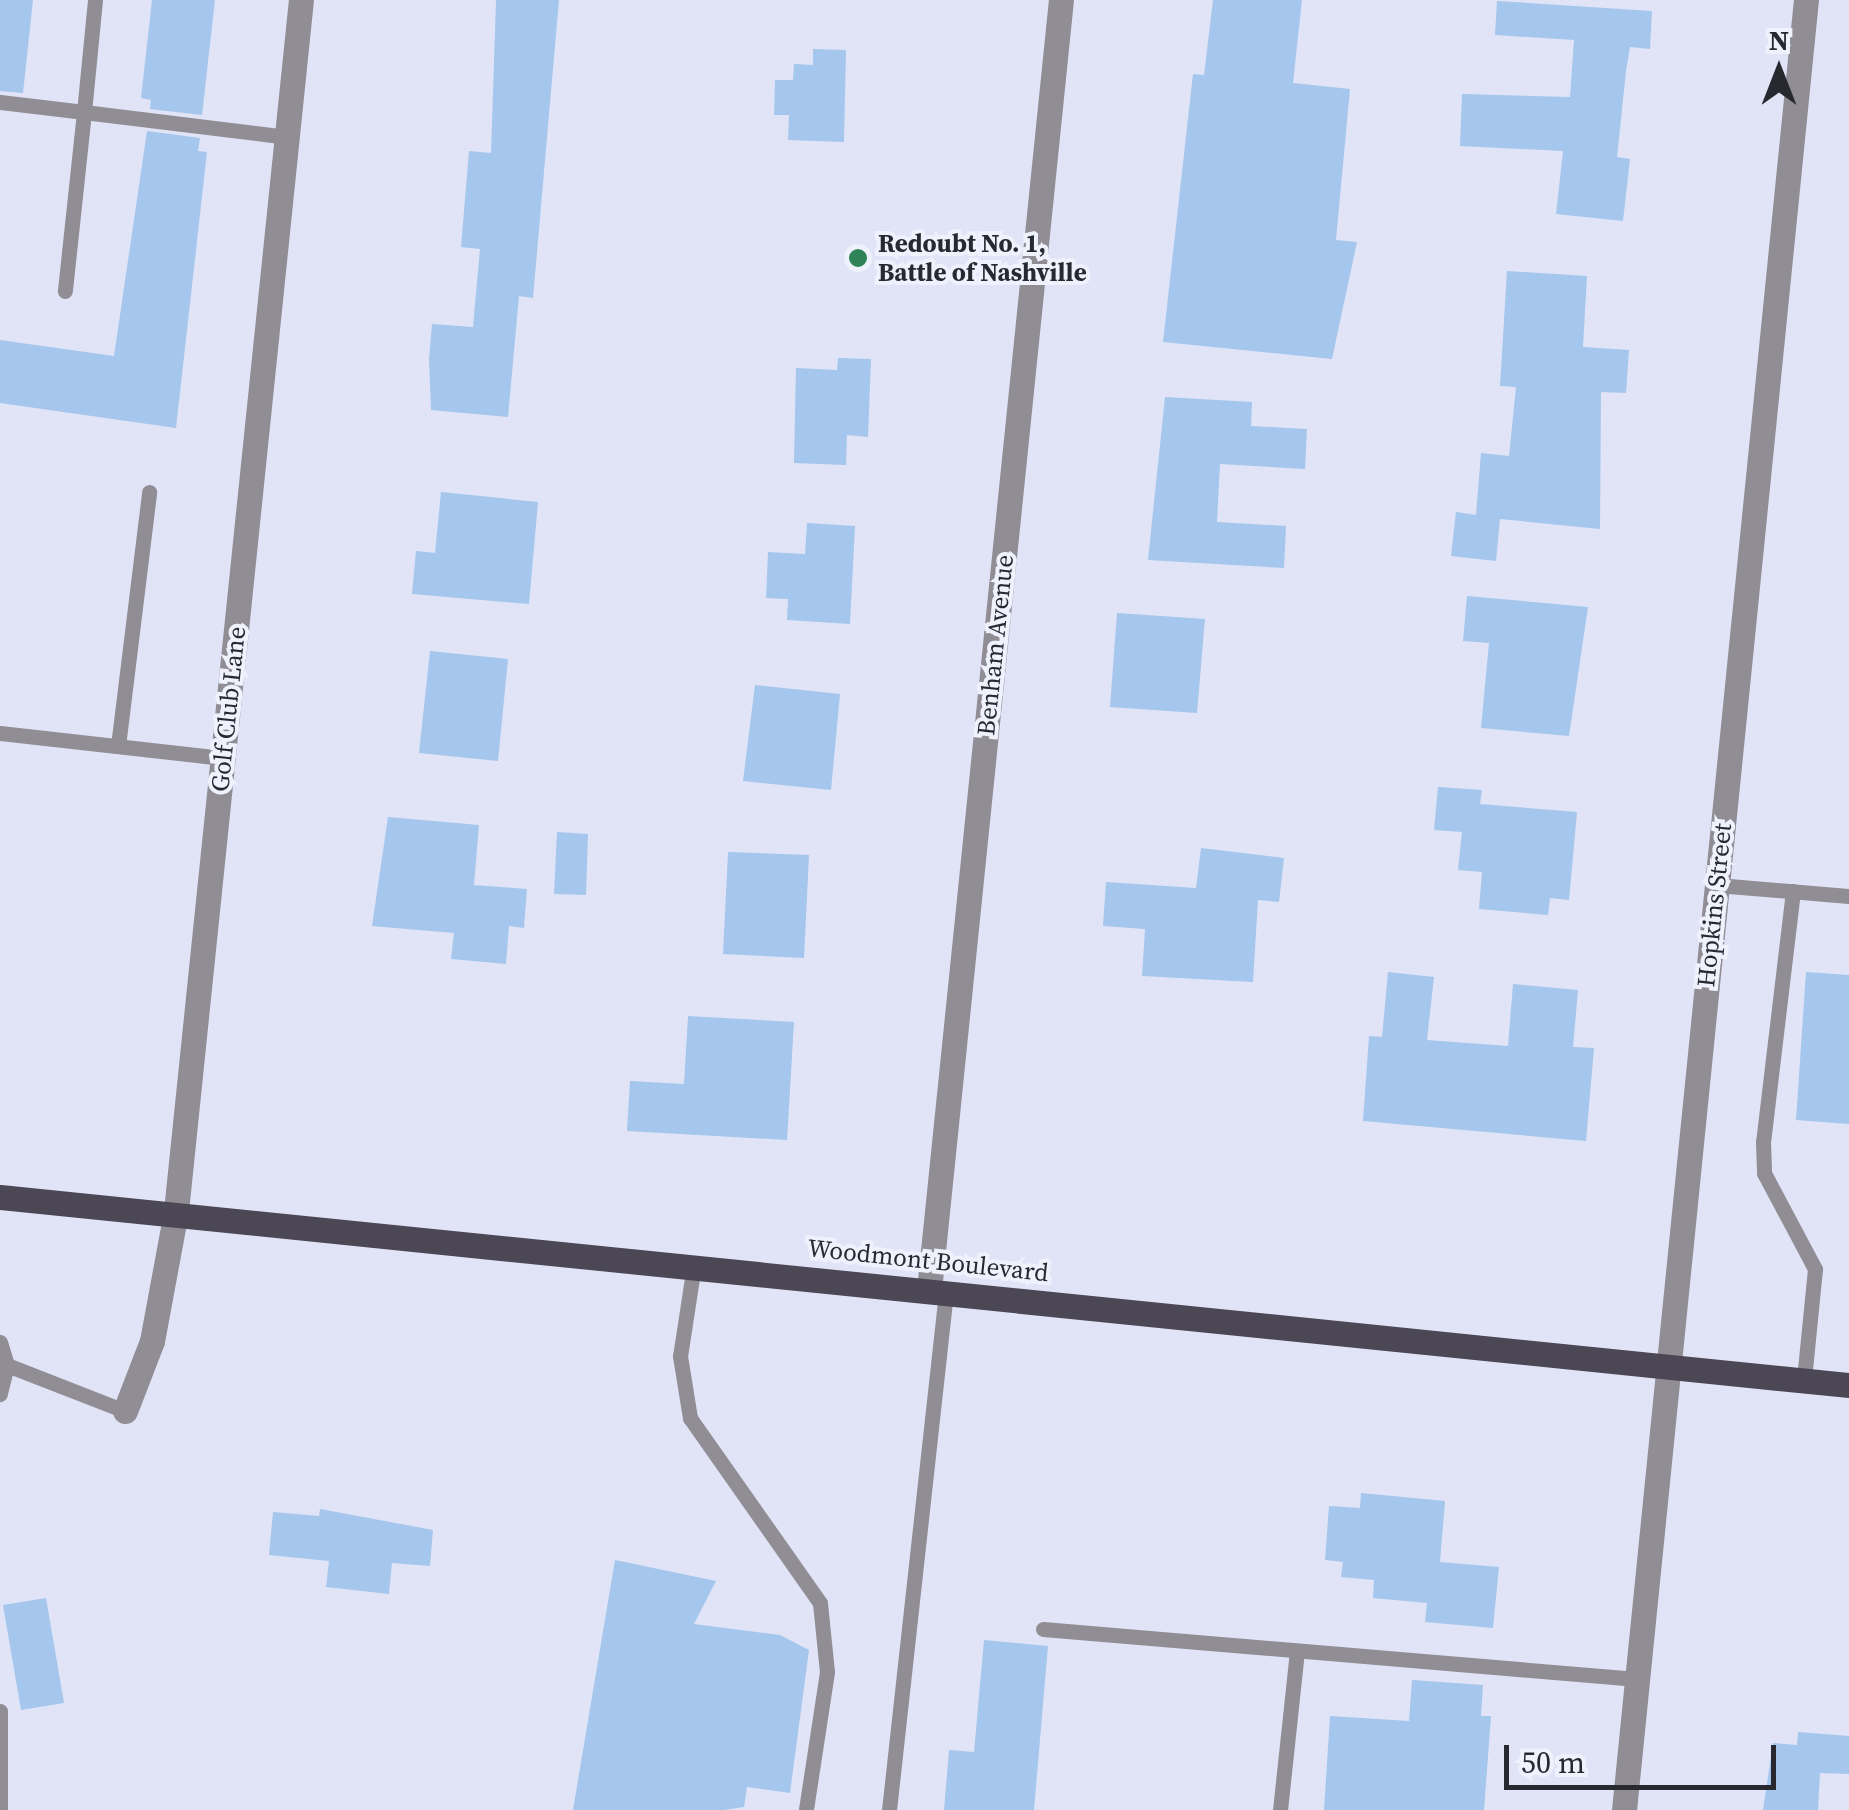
<!DOCTYPE html>
<style>
body{margin:0}
#map{position:relative;width:1849px;height:1810px;overflow:hidden;background:#e0e4f6;font-family:"Source Serif 4",serif}
div>[style]{position:absolute}
.building>*{inset:0;background:#a5c6ed}
.service>*{height:15px;margin:-7.5px;padding:0 7.5px;transform-origin:7.5px;border-radius:7.5px;background:#908d95}
.minor>*{height:25px;margin:-12.5px;padding:0 12.5px;transform-origin:12.5px;border-radius:12.5px;background:#908d95}
.primary>*{height:25px;margin:-12.5px;padding:0 12.5px;transform-origin:12.5px;border-radius:12.5px;background:#4c4754}
.dots>*{width:28px;height:28px;translate:-50% -50%;box-sizing:border-box;border:5px solid #eff1fd;border-radius:50%}
span{translate:-50% -50%;white-space:nowrap;text-align:center;line-height:1.15;-webkit-text-stroke:8px #eff1fd;paint-order:stroke}
.poi-label{font-size:25px;color:#282930;font-weight:700}
.left{translate:0 -50%;text-align:left}
.street-label{font-size:25px;color:#282930}
.north{position:absolute;left:1729px;top:20px;width:100px;height:100px;-webkit-text-stroke:8px #eff1fd;paint-order:stroke;rotate:0deg;font-size:28px;font-weight:700;line-height:40px;text-align:center;color:#282930}
.north::after{content:'';display:block;margin:auto;width:35px;height:45px;background:#282930;clip-path:polygon(50% 0,100% 100%,50% 72%,0 100%)}
.scale{position:absolute;left:1504px;top:1745px;width:272px;height:45px;box-sizing:border-box;border:5px solid #282930;border-top:0;padding-left:12px;font-size:30px;line-height:35px;white-space:nowrap;color:#282930;-webkit-text-stroke:8px #eff1fd;paint-order:stroke}
</style>
<div id="map">
<div class="building">
<i style="clip-path:polygon(0 0,33px 0,23px 93px,0 91px)"></i>
<i style="clip-path:polygon(152px 0,215px 0,202px 115px,150px 109px,151px 100px,141px 98px)"></i>
<i style="clip-path:polygon(496px 0,559px 0,533px 298px,519px 296px,508px 417px,431px 410px,429px 359px,432px 324px,473px 327px,480px 249px,461px 247px,469px 151px,491px 153px)"></i>
<i style="clip-path:polygon(1213px 0,1302px 0,1293px 83px,1350px 89px,1336px 240px,1357px 242px,1332px 359px,1163px 342px,1193px 74px,1204px 75px)"></i>
<i style="clip-path:polygon(1497px 1px,1652px 11px,1650px 49px,1630px 47px,1626px 71px,1617px 157px,1630px 159px,1623px 221px,1556px 214px,1563px 151px,1460px 146px,1462px 94px,1570px 97px,1574px 40px,1495px 35px)"></i>
<i style="clip-path:polygon(813px 49px,846px 50px,844px 142px,788px 140px,789px 115px,774px 115px,775px 80px,793px 80px,794px 64px,813px 65px)"></i>
<i style="clip-path:polygon(147px 131px,200px 138px,198px 151px,207px 152px,176px 428px,0 403px,0 340px,114px 356px)"></i>
<i style="clip-path:polygon(1507px 271px,1587px 276px,1583px 347px,1629px 350px,1626px 393px,1601px 392px,1600px 529px,1500px 519px,1496px 561px,1451px 556px,1456px 512px,1476px 515px,1481px 453px,1509px 456px,1516px 387px,1500px 386px)"></i>
<i style="clip-path:polygon(838px 358px,871px 359px,868px 437px,847px 435px,846px 465px,794px 463px,796px 368px,837px 370px)"></i>
<i style="clip-path:polygon(1165px 397px,1252px 402px,1251px 426px,1307px 429px,1305px 469px,1220px 464px,1217px 522px,1286px 526px,1284px 568px,1148px 560px)"></i>
<i style="clip-path:polygon(441px 492px,538px 502px,529px 604px,412px 594px,416px 551px,435px 553px)"></i>
<i style="clip-path:polygon(807px 523px,855px 526px,850px 624px,787px 620px,788px 599px,766px 598px,768px 552px,805px 554px)"></i>
<i style="clip-path:polygon(1467px 596px,1588px 607px,1569px 736px,1481px 728px,1489px 643px,1463px 641px)"></i>
<i style="clip-path:polygon(1117px 613px,1205px 619px,1197px 713px,1110px 707px)"></i>
<i style="clip-path:polygon(430px 651px,508px 659px,498px 761px,419px 753px)"></i>
<i style="clip-path:polygon(755px 685px,840px 694px,831px 790px,743px 781px)"></i>
<i style="clip-path:polygon(1438px 787px,1482px 790px,1480px 804px,1577px 812px,1569px 900px,1550px 898px,1548px 915px,1479px 909px,1482px 872px,1458px 870px,1462px 832px,1434px 830px)"></i>
<i style="clip-path:polygon(388px 817px,479px 825px,474px 885px,527px 889px,524px 928px,509px 926px,506px 964px,451px 959px,454px 933px,372px 926px)"></i>
<i style="clip-path:polygon(557px 832px,588px 834px,586px 895px,554px 894px)"></i>
<i style="clip-path:polygon(1201px 848px,1284px 858px,1279px 902px,1258px 900px,1253px 982px,1142px 976px,1145px 929px,1103px 926px,1106px 882px,1196px 888px)"></i>
<i style="clip-path:polygon(728px 852px,809px 855px,804px 958px,723px 954px)"></i>
<i style="clip-path:polygon(1388px 972px,1434px 977px,1427px 1040px,1508px 1046px,1513px 984px,1578px 990px,1573px 1047px,1594px 1048px,1586px 1141px,1363px 1121px,1369px 1036px,1382px 1037px)"></i>
<i style="clip-path:polygon(1806px 972px,1849px 975px,1849px 1124px,1796px 1120px)"></i>
<i style="clip-path:polygon(688px 1016px,794px 1022px,787px 1140px,627px 1131px,630px 1081px,684px 1084px)"></i>
<i style="clip-path:polygon(1361px 1493px,1445px 1501px,1440px 1562px,1499px 1567px,1493px 1628px,1425px 1622px,1427px 1603px,1373px 1598px,1374px 1580px,1341px 1577px,1343px 1562px,1325px 1560px,1329px 1506px,1360px 1508px)"></i>
<i style="clip-path:polygon(320px 1509px,433px 1530px,430px 1566px,392px 1563px,389px 1594px,326px 1587px,329px 1561px,269px 1555px,273px 1512px,319px 1516px)"></i>
<i style="clip-path:polygon(615px 1560px,716px 1581px,694px 1624px,780px 1635px,809px 1650px,790px 1793px,747px 1787px,744px 1807px,724px 1810px,573px 1810px)"></i>
<i style="clip-path:polygon(46px 1598px,64px 1703px,21px 1710px,3px 1605px)"></i>
<i style="clip-path:polygon(984px 1640px,1048px 1646px,1034px 1810px,944px 1810px,949px 1750px,974px 1752px)"></i>
<i style="clip-path:polygon(1412px 1680px,1483px 1685px,1481px 1716px,1491px 1716px,1484px 1810px,1324px 1810px,1330px 1716px,1409px 1721px)"></i>
<i style="clip-path:polygon(1798px 1732px,1849px 1736px,1849px 1774px,1820px 1773px,1818px 1810px,1763px 1810px,1773px 1743px,1797px 1745px)"></i>
</div>
<div class="service">
<i style="left:95px;top:0;width:113px;rotate:95.6deg"></i>
<i style="left:84px;top:112px;width:205px;rotate:7deg"></i>
<i style="left:0;top:102px;width:85px;rotate:6.8deg"></i>
<i style="left:84px;top:112px;width:180px;rotate:96.1deg"></i>
<i style="left:0;top:733px;width:224px;rotate:6.4deg"></i>
<i style="left:118px;top:746px;width:256px;rotate:-83deg"></i>
<i style="left:1717px;top:885px;width:132px;rotate:4.8deg"></i>
<i style="left:1793px;top:891px;width:253px;rotate:96.8deg"></i>
<i style="left:1763px;top:1142px;width:31px;rotate:88deg"></i>
<i style="left:1764px;top:1173px;width:109px;rotate:62deg"></i>
<i style="left:1815px;top:1269px;width:112px;rotate:95.7deg"></i>
<i style="left:694px;top:1265px;width:92px;rotate:98.7deg"></i>
<i style="left:680px;top:1356px;width:63px;rotate:80.8deg"></i>
<i style="left:690px;top:1418px;width:226px;rotate:54.9deg"></i>
<i style="left:820px;top:1603px;width:69px;rotate:84.2deg"></i>
<i style="left:827px;top:1672px;width:140px;rotate:98.7deg"></i>
<i style="left:0;top:1342px;width:24px;rotate:73deg"></i>
<i style="left:7px;top:1365px;width:30px;rotate:104deg"></i>
<i style="left:7px;top:1365px;width:127px;rotate:21.3deg"></i>
<i style="left:1043px;top:1629px;width:596px;rotate:4.81deg"></i>
<i style="left:0;top:1711px;width:97px;rotate:90deg"></i>
<i style="left:889px;top:1810px;width:521px;rotate:-83.72deg"></i>
<i style="left:1280px;top:1810px;width:160px;rotate:-83.9deg"></i>
</div>
<div class="minor">
<i style="left:929px;top:1290px;width:1297px;rotate:-84.16deg"></i>
<i style="left:125px;top:1411px;width:75px;rotate:-68.9deg"></i>
<i style="left:152px;top:1341px;width:132px;rotate:-79.5deg"></i>
<i style="left:176px;top:1211px;width:1217px;rotate:-84.11deg"></i>
<i style="left:1624px;top:1810px;width:1819px;rotate:-84.26deg"></i>
</div>
<div class="primary">
<i style="left:0;top:1197px;width:1859px;rotate:5.81deg"></i>
</div>
<div class="dots">
<i style="left:858px;top:258px;background:#2f8356"></i>
</div>
<div class="poi-label">
<span class="left" style="left:878px;top:258px">Redoubt No. 1,<br>Battle of Nashville</span>
</div>
<div class="street-label">
<span style="left:995px;top:645px;rotate:-84deg">Benham Avenue</span>
<span style="left:228px;top:709px;rotate:-84deg">Golf Club Lane</span>
<span style="left:1714px;top:905px;rotate:-84deg">Hopkins Street</span>
<span style="left:928px;top:1260px;rotate:6deg">Woodmont Boulevard</span>
</div>
<div class="north">N</div>
<div class="scale">50 m</div>
</div>
